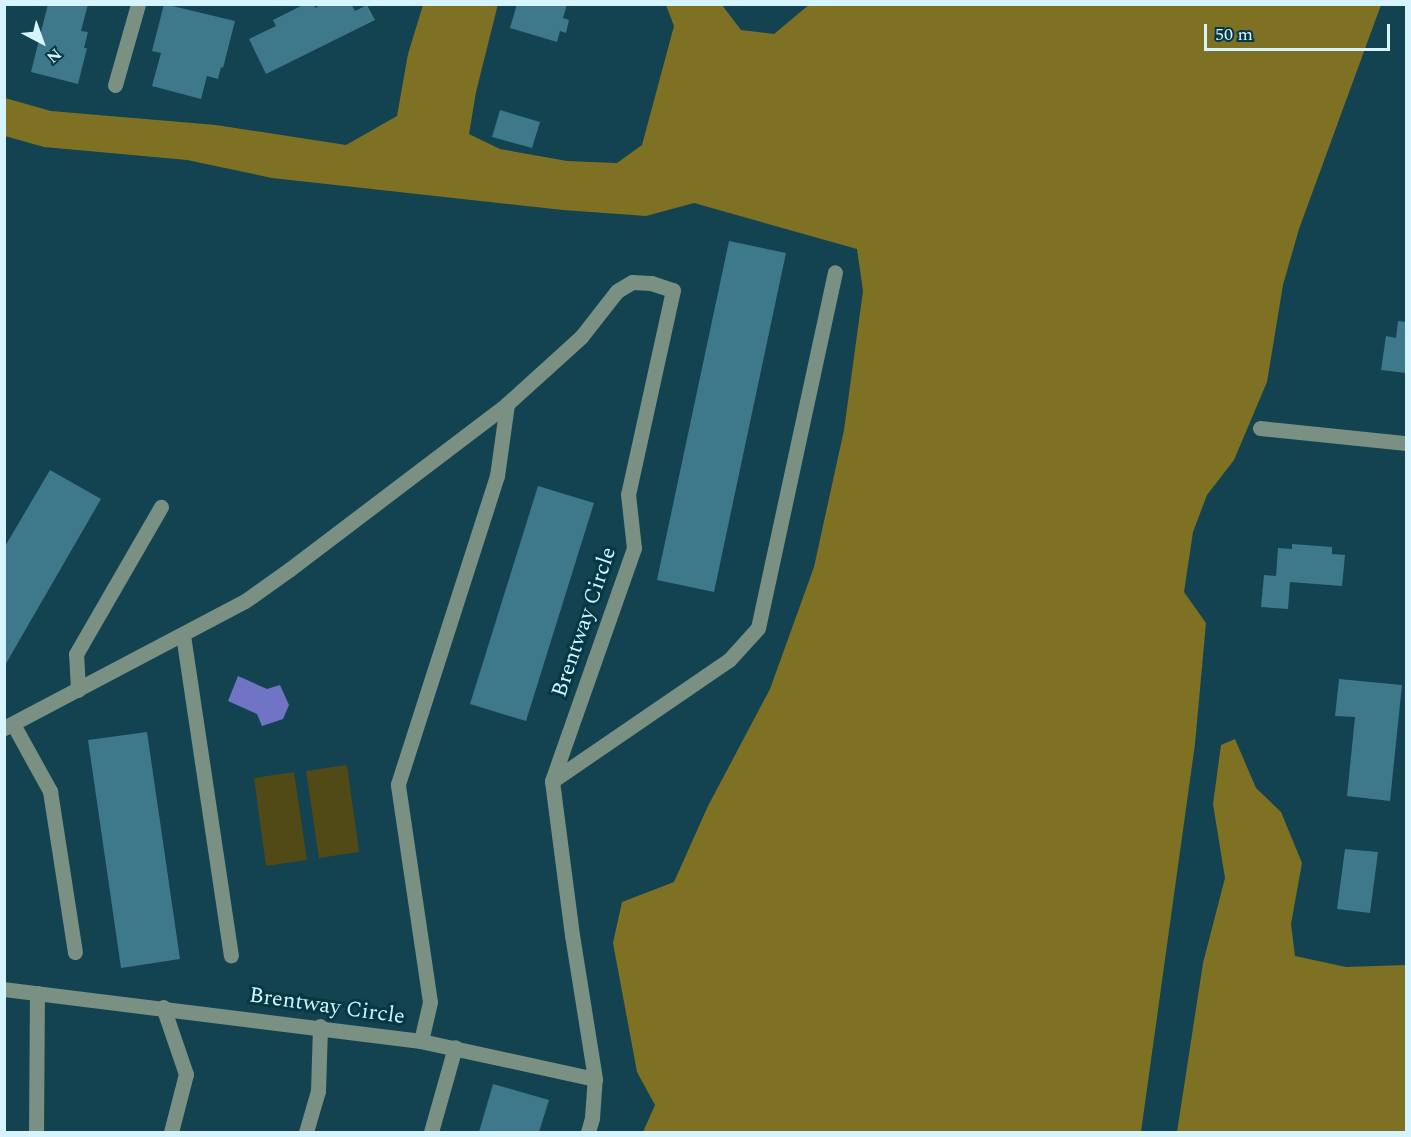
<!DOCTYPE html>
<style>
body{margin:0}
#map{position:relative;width:1411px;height:1137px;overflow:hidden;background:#134250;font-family:Spectral,serif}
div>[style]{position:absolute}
.green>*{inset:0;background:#524a16}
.forest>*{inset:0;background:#7e7123}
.water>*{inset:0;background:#7174c5}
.building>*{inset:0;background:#3d798b}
.minor>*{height:15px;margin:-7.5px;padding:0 7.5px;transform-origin:7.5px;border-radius:7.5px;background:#7a9083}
span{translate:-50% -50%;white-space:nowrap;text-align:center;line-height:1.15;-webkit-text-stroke:6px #053845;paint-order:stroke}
.street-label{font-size:22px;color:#d6f4fe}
.frame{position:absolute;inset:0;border:6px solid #d6f4fe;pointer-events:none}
.north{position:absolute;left:12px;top:12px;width:60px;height:60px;-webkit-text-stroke:4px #053845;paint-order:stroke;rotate:139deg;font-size:16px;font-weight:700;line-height:24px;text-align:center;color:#d6f4fe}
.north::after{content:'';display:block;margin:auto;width:21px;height:27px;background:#d6f4fe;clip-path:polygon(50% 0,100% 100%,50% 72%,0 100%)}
.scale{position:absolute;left:1204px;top:24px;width:186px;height:27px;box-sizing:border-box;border:3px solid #d6f4fe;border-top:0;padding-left:8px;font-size:18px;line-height:21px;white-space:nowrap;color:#d6f4fe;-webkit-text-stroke:4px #053845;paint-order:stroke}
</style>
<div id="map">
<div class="green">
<i style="clip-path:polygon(347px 765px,359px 852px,319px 858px,306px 771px)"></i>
<i style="clip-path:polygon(294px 772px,307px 860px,266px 866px,254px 778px)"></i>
</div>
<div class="forest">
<i style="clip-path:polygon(810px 4px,1381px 5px,1299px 229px,1283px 285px,1267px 382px,1234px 460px,1207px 495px,1193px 532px,1184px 592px,1206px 623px,1195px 744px,1141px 1132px,643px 1132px,655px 1105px,637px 1072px,613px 943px,622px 902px,674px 882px,708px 806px,770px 689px,814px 567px,844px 430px,863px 291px,857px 249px,694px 203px,646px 216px,563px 210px,272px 178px,187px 160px,44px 147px,5px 136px,5px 98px,51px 111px,216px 125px,346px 145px,397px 116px,408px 54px,423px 5px,498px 4px,476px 92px,469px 134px,500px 149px,567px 161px,617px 163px,642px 145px,674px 26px,666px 5px,722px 5px,741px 30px,774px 34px)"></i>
<i style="clip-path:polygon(1235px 739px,1256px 788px,1281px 812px,1302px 863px,1291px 924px,1295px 956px,1346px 967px,1406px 965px,1406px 1132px,1177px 1132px,1203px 963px,1225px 878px,1213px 804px,1221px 745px)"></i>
</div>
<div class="water">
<i style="clip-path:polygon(238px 676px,267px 689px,280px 685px,289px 705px,283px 719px,262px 726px,257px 714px,228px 701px)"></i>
</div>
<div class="building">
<i style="clip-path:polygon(48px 4px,88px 4px,81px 31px,88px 32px,84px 48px,87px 48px,78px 84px,31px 72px)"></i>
<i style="clip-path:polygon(164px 4px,235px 21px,223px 68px,221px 67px,218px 79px,207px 76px,201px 99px,152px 86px,161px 53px,152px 51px)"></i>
<i style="clip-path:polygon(305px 4px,314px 4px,315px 8px,323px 4px,351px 4px,355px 11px,367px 5px,375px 20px,266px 74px,249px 39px,276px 26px,273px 20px)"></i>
<i style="clip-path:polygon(517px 4px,567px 4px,563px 18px,569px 20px,566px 33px,560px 31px,557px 42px,510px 28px)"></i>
<i style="clip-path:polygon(500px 110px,540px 122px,532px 148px,492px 137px)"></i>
<i style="clip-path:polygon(729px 241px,786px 253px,714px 592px,657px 580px)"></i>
<i style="clip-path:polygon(1398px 321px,1406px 322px,1406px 373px,1381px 370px,1386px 336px,1396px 338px)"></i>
<i style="clip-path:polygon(50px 470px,101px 499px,4px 667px,4px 548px)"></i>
<i style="clip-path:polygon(538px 486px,594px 503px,526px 721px,470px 704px)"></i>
<i style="clip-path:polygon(1292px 544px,1332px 547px,1332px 554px,1345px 555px,1342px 586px,1290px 582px,1288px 609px,1261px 607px,1264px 575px,1276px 576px,1278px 548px,1292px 549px)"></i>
<i style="clip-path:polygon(1339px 679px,1402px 685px,1390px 801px,1347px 796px,1355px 717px,1335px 716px)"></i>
<i style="clip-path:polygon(147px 732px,180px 959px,121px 968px,88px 740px)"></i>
<i style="clip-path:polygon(1345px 849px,1378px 852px,1370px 913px,1337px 909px)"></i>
<i style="clip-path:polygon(493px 1084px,549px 1100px,539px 1132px,479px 1132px)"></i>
</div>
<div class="minor">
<i style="left:115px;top:85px;width:84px;rotate:-74.1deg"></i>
<i style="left:1260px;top:428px;width:147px;rotate:5.9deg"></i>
<i style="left:183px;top:635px;width:324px;rotate:81.5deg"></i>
<i style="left:78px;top:690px;width:36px;rotate:-93deg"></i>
<i style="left:76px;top:654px;width:170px;rotate:-60deg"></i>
<i style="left:13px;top:724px;width:77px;rotate:61.1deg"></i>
<i style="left:50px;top:791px;width:163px;rotate:81.2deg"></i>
<i style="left:4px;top:728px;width:272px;rotate:-27.8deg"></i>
<i style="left:245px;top:601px;width:55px;rotate:-35.4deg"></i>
<i style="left:290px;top:569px;width:273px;rotate:-37.2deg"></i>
<i style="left:507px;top:404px;width:100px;rotate:-42.2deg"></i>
<i style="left:581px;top:337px;width:58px;rotate:-52deg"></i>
<i style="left:617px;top:291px;width:17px;rotate:-31deg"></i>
<i style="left:632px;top:282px;width:19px;rotate:3deg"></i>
<i style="left:651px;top:283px;width:23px;rotate:18deg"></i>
<i style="left:673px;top:290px;width:209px;rotate:102.4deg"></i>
<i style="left:628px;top:494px;width:54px;rotate:83.7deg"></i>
<i style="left:634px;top:548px;width:247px;rotate:109.4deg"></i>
<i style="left:552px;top:781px;width:155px;rotate:82.6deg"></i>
<i style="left:572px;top:935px;width:146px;rotate:80.9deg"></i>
<i style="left:595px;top:1079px;width:178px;rotate:-167.7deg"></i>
<i style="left:421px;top:1041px;width:420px;rotate:-172.9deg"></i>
<i style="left:552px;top:781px;width:214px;rotate:-34.4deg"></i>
<i style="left:729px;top:660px;width:43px;rotate:-47.8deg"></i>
<i style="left:758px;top:628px;width:364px;rotate:-77.8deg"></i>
<i style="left:163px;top:1007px;width:71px;rotate:71.1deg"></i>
<i style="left:186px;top:1074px;width:60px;rotate:104.5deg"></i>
<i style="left:421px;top:1041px;width:40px;rotate:-77deg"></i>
<i style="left:430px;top:1002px;width:220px;rotate:-98.4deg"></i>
<i style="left:398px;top:784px;width:324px;rotate:-72.2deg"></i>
<i style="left:497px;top:476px;width:73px;rotate:-82.1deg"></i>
<i style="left:36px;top:1132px;width:139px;rotate:-89.6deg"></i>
<i style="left:306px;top:1132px;width:43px;rotate:-73.7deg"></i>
<i style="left:318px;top:1091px;width:65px;rotate:-88.2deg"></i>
<i style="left:431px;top:1132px;width:88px;rotate:-74.2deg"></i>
<i style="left:588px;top:1132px;width:15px;rotate:-74deg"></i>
<i style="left:592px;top:1118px;width:39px;rotate:-86deg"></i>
</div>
<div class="street-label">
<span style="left:584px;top:622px;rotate:-71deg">Brentway Circle</span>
<span style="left:327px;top:1006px;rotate:8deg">Brentway Circle</span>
</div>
<div class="frame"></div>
<div class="north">N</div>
<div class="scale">50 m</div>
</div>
